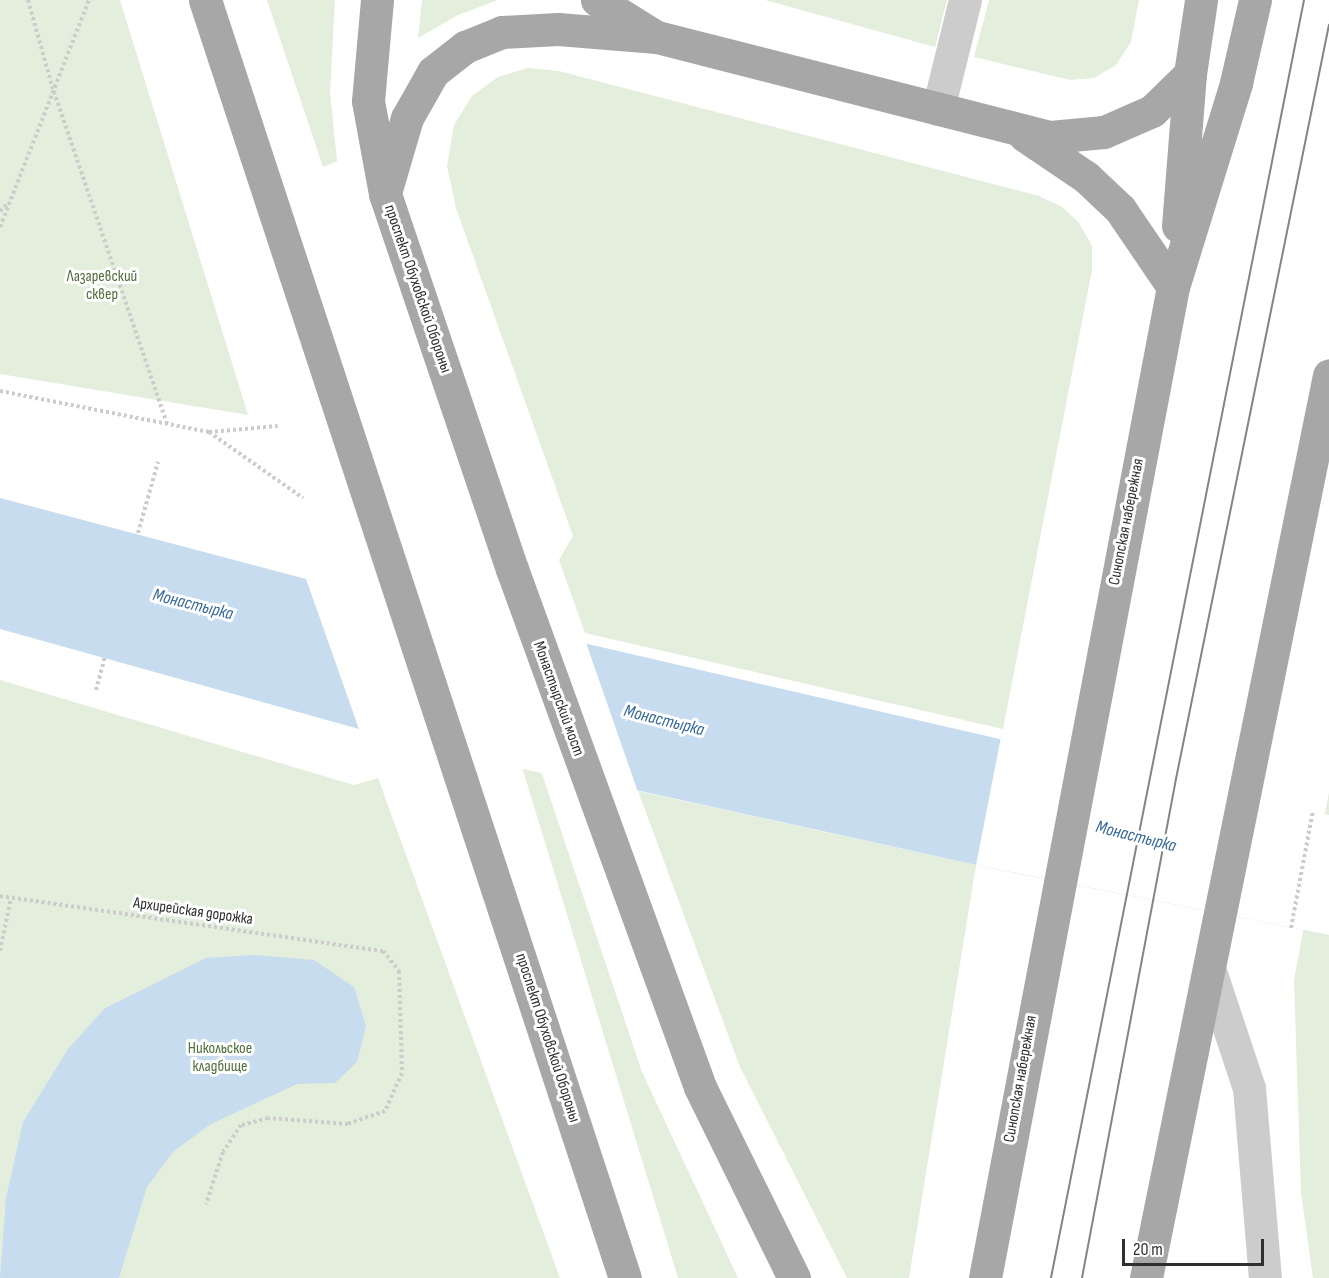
<!DOCTYPE html>
<meta charset="utf-8">
<style>
body{margin:0}
#map{position:relative;width:1329px;height:1278px;overflow:hidden;background:#fff;font-family:"Sofia Sans Condensed",sans-serif}
div>[style]{position:absolute}
.green>*{inset:0;background:#e4eedc}
.water>*{inset:0;background:#c7dcef}
.pier>*{inset:0;background:#fff}
.path>*{height:4px;margin-top:-2px;transform-origin:0;background:repeating-linear-gradient(90deg,#ccc 0 3px,transparent 0 6px)}
.minor>*{height:33px;margin:-16.5px;padding:0 16.5px;transform-origin:16.5px;border-radius:16.5px;background:#ccc}
.major>*{height:33px;margin:-16.5px;padding:0 16.5px;transform-origin:16.5px;border-radius:16.5px;background:#a7a7a7}
.tram>*{height:1.5px;margin:-0.75px;padding:0 0.75px;transform-origin:0.75px;border-radius:0.75px;background:#848484}
span{translate:-50% -50%;white-space:nowrap;text-align:center;line-height:1.15;-webkit-text-stroke:6px #fff;paint-order:stroke}
.park-label{font-size:16px;color:#4e6f39}
.street-label{font-size:16px;color:#2f2f2f}
.water-label{font-size:18px;color:#366a98;font-style:italic}
.scale{position:absolute;left:1122px;top:1239px;width:142px;height:27px;box-sizing:border-box;border:3px solid #2f2f2f;border-top:0;padding-left:8px;font-size:18px;line-height:21px;white-space:nowrap;color:#2f2f2f;-webkit-text-stroke:4px #fff;paint-order:stroke}
</style>
<div id="map">
<div class="green">
<i style="clip-path:polygon(0 0,120px 0,248px 415px,0 374px)"></i>
<i style="clip-path:polygon(267px 0,335px 0,330px 92px,337px 161px,323px 167px)"></i>
<i style="clip-path:polygon(422px 0,498px 0,458px 15px,418px 38px)"></i>
<i style="clip-path:polygon(765px 0,947px 0,935px 47px)"></i>
<i style="clip-path:polygon(989px 0,1139px 0,1131px 42px,1116px 65px,1094px 78px,1070px 80px,974px 57px)"></i>
<i style="clip-path:polygon(528px 68px,559px 71px,1039px 196px,1062px 207px,1079px 223px,1092px 246px,1092px 270px,1003px 729px,585px 633px,559px 560px,573px 536px,456px 208px,447px 166px,454px 125px,472px 96px,498px 77px)"></i>
<i style="clip-path:polygon(0 680px,354px 785px,378px 778px,560px 1278px,0 1278px)"></i>
<i style="clip-path:polygon(526px 726px,642px 1072px,738px 1278px,678px 1278px,511px 731px)"></i>
<i style="clip-path:polygon(638px 791px,976px 865px,909px 1278px,847px 1278px,740px 1067px)"></i>
<i style="clip-path:polygon(1329px 792px,1329px 1278px,1313px 1278px,1301px 1193px,1294px 980px)"></i>
</div>
<div class="water">
<i style="clip-path:polygon(0 498px,306px 579px,1329px 815px,1329px 935px,990px 868px,359px 729px,0 629px)"></i>
<i style="clip-path:polygon(254px 955px,314px 960px,354px 987px,366px 1026px,357px 1062px,335px 1083px,297px 1084px,211px 1124px,174px 1151px,147px 1187px,119px 1278px,0 1278px,6px 1198px,23px 1122px,68px 1049px,105px 1008px,206px 958px)"></i>
</div>
<div class="pier">
<i style="clip-path:polygon(305px 576px,584px 637px,639px 795px,360px 732px)"></i>
<i style="clip-path:polygon(1001px 737px,1329px 815px,1329px 935px,976px 865px)"></i>
</div>
<div class="path">
<i style="left:28px;top:0;width:89px;rotate:74.4deg"></i>
<i style="left:52px;top:86px;width:357px;rotate:71.2deg"></i>
<i style="left:0;top:211px;width:11px;rotate:-45deg"></i>
<i style="left:0;top:227px;width:244px;rotate:-68.6deg"></i>
<i style="left:0;top:391px;width:213px;rotate:11.1deg"></i>
<i style="left:209px;top:432px;width:115px;rotate:35.1deg"></i>
<i style="left:209px;top:432px;width:69px;rotate:-5deg"></i>
<i style="left:138px;top:533px;width:74px;rotate:-74.3deg"></i>
<i style="left:96px;top:690px;width:34px;rotate:-75deg"></i>
<i style="left:0;top:896px;width:387px;rotate:8.2deg"></i>
<i style="left:383px;top:951px;width:26px;rotate:51deg"></i>
<i style="left:399px;top:971px;width:102px;rotate:88.3deg"></i>
<i style="left:402px;top:1073px;width:42px;rotate:114.1deg"></i>
<i style="left:385px;top:1111px;width:39px;rotate:161deg"></i>
<i style="left:348px;top:1124px;width:80px;rotate:-175.7deg"></i>
<i style="left:268px;top:1118px;width:28px;rotate:165deg"></i>
<i style="left:241px;top:1125px;width:32px;rotate:124deg"></i>
<i style="left:223px;top:1152px;width:55px;rotate:108.1deg"></i>
<i style="left:1291px;top:928px;width:119px;rotate:-79.4deg"></i>
<i style="left:0;top:951px;width:54px;rotate:-78.3deg"></i>
</div>
<div class="minor">
<i style="left:938px;top:109px;width:112px;rotate:-76.1deg"></i>
<i style="left:1210px;top:971px;width:123px;rotate:71.6deg"></i>
<i style="left:1249px;top:1088px;width:191px;rotate:85.2deg"></i>
</div>
<div class="major">
<i style="left:205px;top:0;width:1345px;rotate:71.81deg"></i>
<i style="left:377px;top:0;width:101px;rotate:95.1deg"></i>
<i style="left:368px;top:101px;width:95px;rotate:79.6deg"></i>
<i style="left:385px;top:194px;width:396px;rotate:71.3deg"></i>
<i style="left:512px;top:569px;width:551px;rotate:70.05deg"></i>
<i style="left:700px;top:1087px;width:213px;rotate:63.8deg"></i>
<i style="left:597px;top:0;width:66px;rotate:32deg"></i>
<i style="left:1024px;top:135px;width:75px;rotate:34.1deg"></i>
<i style="left:1086px;top:177px;width:47px;rotate:43.3deg"></i>
<i style="left:1120px;top:209px;width:94px;rotate:55.8deg"></i>
<i style="left:387px;top:186px;width:71px;rotate:-73.6deg"></i>
<i style="left:407px;top:118px;width:53px;rotate:-60.5deg"></i>
<i style="left:433px;top:72px;width:41px;rotate:-38deg"></i>
<i style="left:465px;top:47px;width:40px;rotate:-22deg"></i>
<i style="left:502px;top:32px;width:56px;rotate:-3.1deg"></i>
<i style="left:558px;top:29px;width:99px;rotate:4.6deg"></i>
<i style="left:657px;top:37px;width:406px;rotate:14.3deg"></i>
<i style="left:1050px;top:137px;width:54px;rotate:-5.3deg"></i>
<i style="left:1104px;top:132px;width:52px;rotate:-23.6deg"></i>
<i style="left:1152px;top:111px;width:53px;rotate:-44.2deg"></i>
<i style="left:1178px;top:226px;width:152px;rotate:-85.5deg"></i>
<i style="left:1190px;top:74px;width:75px;rotate:-81.5deg"></i>
<i style="left:985px;top:1278px;width:1009px;rotate:-79.26deg"></i>
<i style="left:1173px;top:287px;width:214px;rotate:-72.8deg"></i>
<i style="left:1236px;top:83px;width:85px;rotate:-77.1deg"></i>
<i style="left:1146px;top:1278px;width:921px;rotate:-78.54deg"></i>
</div>
<div class="tram">
<i style="left:1051px;top:1278px;width:1303px;rotate:-78.8deg"></i>
<i style="left:1082px;top:1278px;width:508px;rotate:-79.33deg"></i>
<i style="left:1176px;top:779px;width:769px;rotate:-78.53deg"></i>
</div>
<div class="park-label">
<span style="left:102px;top:286px">Лазаревский<br>сквер</span>
<span style="left:220px;top:1058px">Никольское<br>кладбище</span>
</div>
<div class="street-label">
<span style="left:417px;top:289px;rotate:71deg">проспект Обуховской Обороны</span>
<span style="left:1127px;top:522px;rotate:-79deg">Синопская набережная</span>
<span style="left:558px;top:699px;rotate:70deg">Монастырский мост</span>
<span style="left:193px;top:912px;rotate:8deg">Архирейская дорожка</span>
<span style="left:547px;top:1038px;rotate:72deg">проспект Обуховской Обороны</span>
<span style="left:1021px;top:1079px;rotate:-80deg">Синопская набережная</span>
</div>
<div class="water-label">
<span style="left:193px;top:605px;rotate:14deg">Монастырка</span>
<span style="left:664px;top:721px;rotate:14deg">Монастырка</span>
<span style="left:1136px;top:837px;rotate:14deg">Монастырка</span>
</div>
<div class="scale">20 m</div>
</div>
